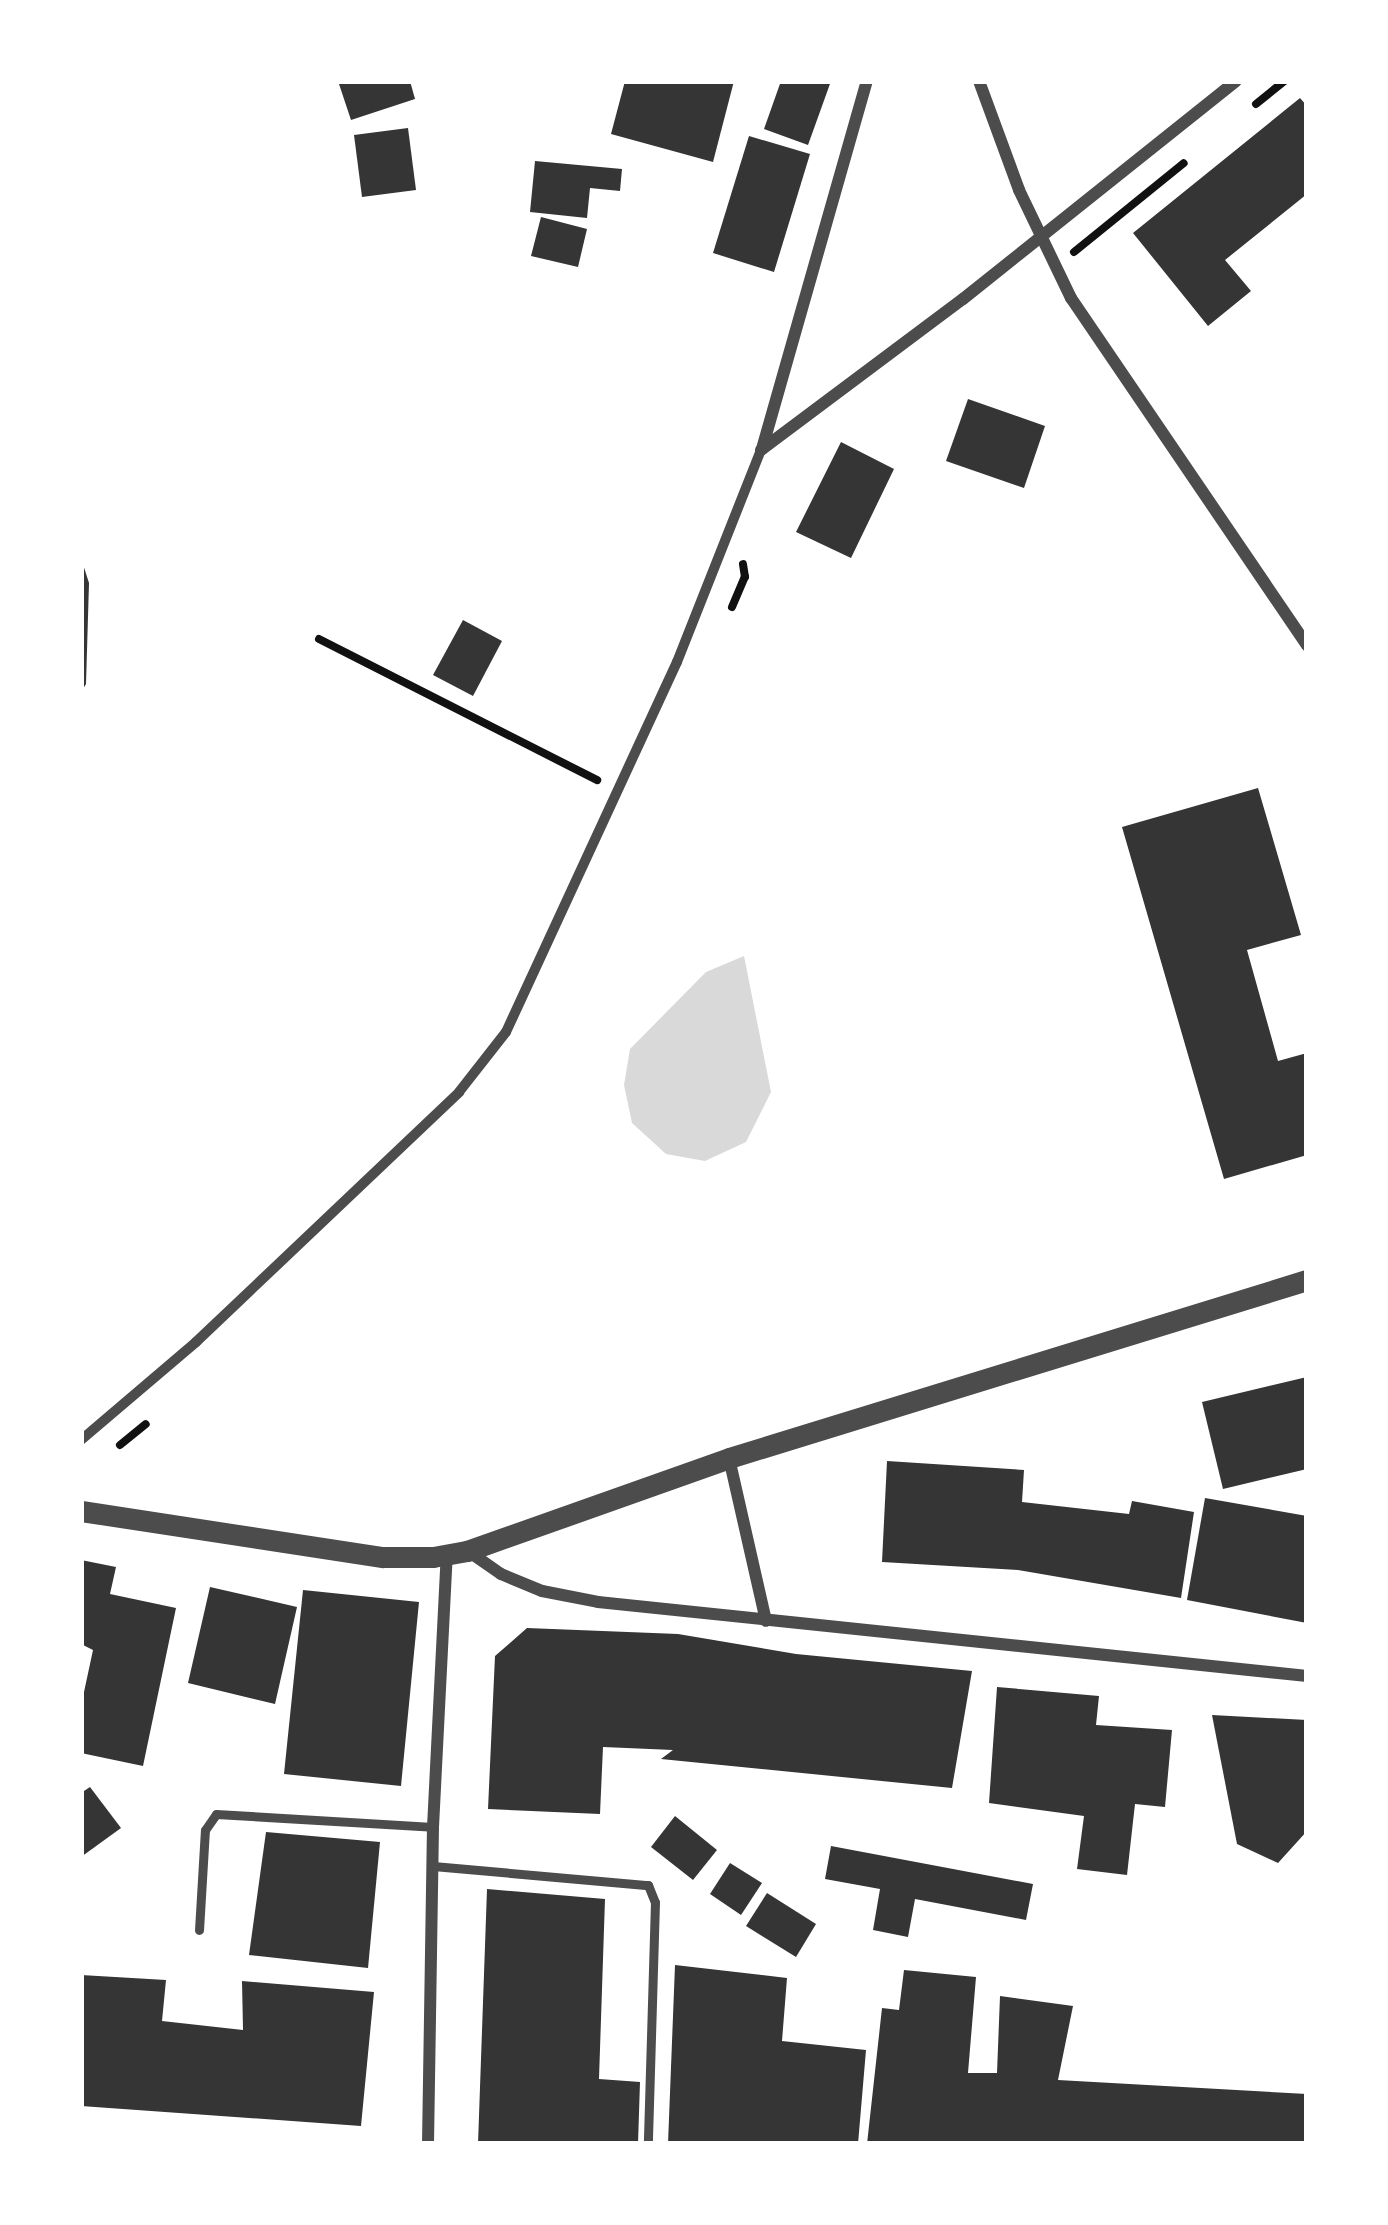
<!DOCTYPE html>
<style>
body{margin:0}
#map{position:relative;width:1388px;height:2225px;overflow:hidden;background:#fff;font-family:"IBM Plex Sans",sans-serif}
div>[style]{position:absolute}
.water>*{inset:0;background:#d9d9d9}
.building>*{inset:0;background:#353535}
.path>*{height:8px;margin:-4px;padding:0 4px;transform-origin:4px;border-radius:4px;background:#111}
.service>*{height:9px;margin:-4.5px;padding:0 4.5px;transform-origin:4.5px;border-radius:4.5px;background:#4c4c4c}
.pedestrian>*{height:10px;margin:-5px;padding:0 5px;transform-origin:5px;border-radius:5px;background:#4c4c4c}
.minor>*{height:12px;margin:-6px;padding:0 6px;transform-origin:6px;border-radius:6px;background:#4c4c4c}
.tertiary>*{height:21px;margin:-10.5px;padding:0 10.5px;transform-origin:10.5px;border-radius:10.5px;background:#4c4c4c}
span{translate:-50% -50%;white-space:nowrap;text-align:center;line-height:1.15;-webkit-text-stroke:9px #fff;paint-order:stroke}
.frame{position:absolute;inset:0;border:84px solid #fff;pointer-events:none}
</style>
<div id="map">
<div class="water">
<i style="clip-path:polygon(744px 956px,771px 1092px,746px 1142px,705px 1161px,666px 1154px,632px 1123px,624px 1085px,630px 1049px,706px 972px)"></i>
</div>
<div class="building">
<i style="clip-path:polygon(338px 81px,410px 81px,415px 99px,351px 120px)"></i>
<i style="clip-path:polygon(625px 81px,734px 81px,713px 162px,611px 134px)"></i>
<i style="clip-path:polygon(781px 81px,831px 81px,808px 145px,764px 129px)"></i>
<i style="clip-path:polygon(1300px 98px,1307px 106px,1307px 194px,1225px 260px,1251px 291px,1208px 326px,1133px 233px)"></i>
<i style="clip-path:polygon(408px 128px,416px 190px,362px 197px,354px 135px)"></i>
<i style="clip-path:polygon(749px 136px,810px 154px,774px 272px,713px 253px)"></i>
<i style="clip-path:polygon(535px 161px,622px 169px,620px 191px,590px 188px,587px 218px,530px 212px)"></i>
<i style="clip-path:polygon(541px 217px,587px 229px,578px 267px,531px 256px)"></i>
<i style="clip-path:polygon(968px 399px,1045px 426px,1024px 488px,946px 461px)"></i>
<i style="clip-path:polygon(841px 442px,894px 469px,851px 558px,796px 532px)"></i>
<i style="clip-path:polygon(81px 558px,89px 583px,86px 684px,81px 692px)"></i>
<i style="clip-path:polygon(463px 620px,502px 641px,473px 696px,433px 675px)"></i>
<i style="clip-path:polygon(1258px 788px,1301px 935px,1247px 950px,1278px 1061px,1307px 1053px,1307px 1155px,1224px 1179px,1122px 827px)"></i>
<i style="clip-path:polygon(1307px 1377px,1307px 1469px,1223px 1489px,1202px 1402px)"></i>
<i style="clip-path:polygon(887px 1461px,1024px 1470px,1022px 1502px,1129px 1514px,1132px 1501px,1194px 1512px,1181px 1598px,1018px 1570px,882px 1562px)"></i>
<i style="clip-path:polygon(1205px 1498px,1307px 1516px,1307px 1623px,1187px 1600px)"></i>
<i style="clip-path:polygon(81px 1560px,116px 1567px,110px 1594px,176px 1608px,143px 1766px,81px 1753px,81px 1706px,93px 1650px,81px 1644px)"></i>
<i style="clip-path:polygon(210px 1587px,297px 1607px,275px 1704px,188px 1683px)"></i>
<i style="clip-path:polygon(303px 1590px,419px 1602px,401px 1786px,284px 1774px)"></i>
<i style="clip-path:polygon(527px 1628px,678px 1634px,796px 1654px,972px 1671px,952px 1788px,661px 1759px,673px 1750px,603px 1747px,600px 1814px,488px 1809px,495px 1656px)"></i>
<i style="clip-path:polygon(997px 1687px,1099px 1696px,1096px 1725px,1172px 1730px,1165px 1807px,1135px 1804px,1127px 1875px,1077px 1869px,1084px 1816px,989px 1803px)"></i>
<i style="clip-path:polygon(1212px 1715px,1307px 1720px,1307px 1831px,1278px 1863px,1237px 1844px)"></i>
<i style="clip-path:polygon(90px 1787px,121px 1828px,81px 1857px,81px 1793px)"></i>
<i style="clip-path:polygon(675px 1816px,717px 1850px,693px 1880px,651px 1847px)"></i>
<i style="clip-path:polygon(266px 1832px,380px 1842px,368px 1968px,249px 1955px)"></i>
<i style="clip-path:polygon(831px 1846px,1033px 1884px,1026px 1920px,915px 1899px,908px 1937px,873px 1930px,880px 1889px,825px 1879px)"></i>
<i style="clip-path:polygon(730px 1863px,762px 1883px,741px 1915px,710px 1894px)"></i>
<i style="clip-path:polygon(487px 1889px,605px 1899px,599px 2079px,640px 2082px,638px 2144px,478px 2144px)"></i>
<i style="clip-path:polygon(767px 1893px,816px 1924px,796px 1957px,746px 1926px)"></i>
<i style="clip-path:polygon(675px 1965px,787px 1978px,782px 2041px,866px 2050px,858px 2144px,668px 2144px)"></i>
<i style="clip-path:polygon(904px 1970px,976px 1977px,968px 2073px,997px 2073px,1000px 1996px,1073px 2006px,1058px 2080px,1307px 2094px,1307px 2144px,867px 2144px,882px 2008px,899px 2010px)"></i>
<i style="clip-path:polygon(81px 1975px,166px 1980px,162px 2021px,243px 2030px,242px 1981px,374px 1992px,361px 2126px,81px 2106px)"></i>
</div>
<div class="path">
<i style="left:1256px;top:104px;width:36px;rotate:-39deg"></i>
<i style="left:1074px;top:252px;width:141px;rotate:-39deg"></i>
<i style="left:732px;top:607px;width:33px;rotate:-67deg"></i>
<i style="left:745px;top:577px;width:13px;rotate:-99deg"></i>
<i style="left:319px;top:639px;width:312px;rotate:26.9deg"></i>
<i style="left:120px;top:1445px;width:33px;rotate:-39deg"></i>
</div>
<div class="service">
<i style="left:433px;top:1866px;width:216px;rotate:5.1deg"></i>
<i style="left:648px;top:1885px;width:18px;rotate:68deg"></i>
<i style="left:655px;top:1902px;width:242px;rotate:91.7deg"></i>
<i style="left:199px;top:1930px;width:100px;rotate:-86.6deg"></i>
<i style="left:205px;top:1830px;width:19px;rotate:-55deg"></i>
<i style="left:216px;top:1814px;width:217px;rotate:3.4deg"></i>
</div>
<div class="pedestrian">
<i style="left:81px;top:1440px;width:151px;rotate:-40.4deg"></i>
<i style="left:196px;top:1342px;width:363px;rotate:-43.5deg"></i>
<i style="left:459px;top:1092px;width:76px;rotate:-51.9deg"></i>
<i style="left:506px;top:1032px;width:408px;rotate:-65.2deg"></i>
<i style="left:677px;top:662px;width:228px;rotate:-68.4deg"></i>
</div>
<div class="minor">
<i style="left:979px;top:81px;width:116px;rotate:69.8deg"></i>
<i style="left:1019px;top:190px;width:120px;rotate:64.3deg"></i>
<i style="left:1071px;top:298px;width:420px;rotate:55.8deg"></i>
<i style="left:762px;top:449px;width:383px;rotate:-74.1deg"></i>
<i style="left:761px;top:450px;width:252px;rotate:-36.8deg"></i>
<i style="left:963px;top:299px;width:349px;rotate:-38.6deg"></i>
<i style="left:729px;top:1458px;width:167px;rotate:77.2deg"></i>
<i style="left:468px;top:1551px;width:40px;rotate:34.9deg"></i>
<i style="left:501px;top:1574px;width:44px;rotate:22.5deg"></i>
<i style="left:542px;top:1591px;width:57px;rotate:11.1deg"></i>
<i style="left:598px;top:1602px;width:713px;rotate:5.96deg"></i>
<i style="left:428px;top:2144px;width:317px;rotate:-89.1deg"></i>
<i style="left:433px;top:1827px;width:272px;rotate:-87.1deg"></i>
</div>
<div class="tertiary">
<i style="left:81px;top:1511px;width:305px;rotate:8.7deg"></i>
<i style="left:383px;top:1557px;width:50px"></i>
<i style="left:433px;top:1557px;width:35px;rotate:-10deg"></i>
<i style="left:467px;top:1551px;width:278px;rotate:-19.5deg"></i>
<i style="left:729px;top:1458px;width:605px;rotate:-17.12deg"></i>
</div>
<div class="frame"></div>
</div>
